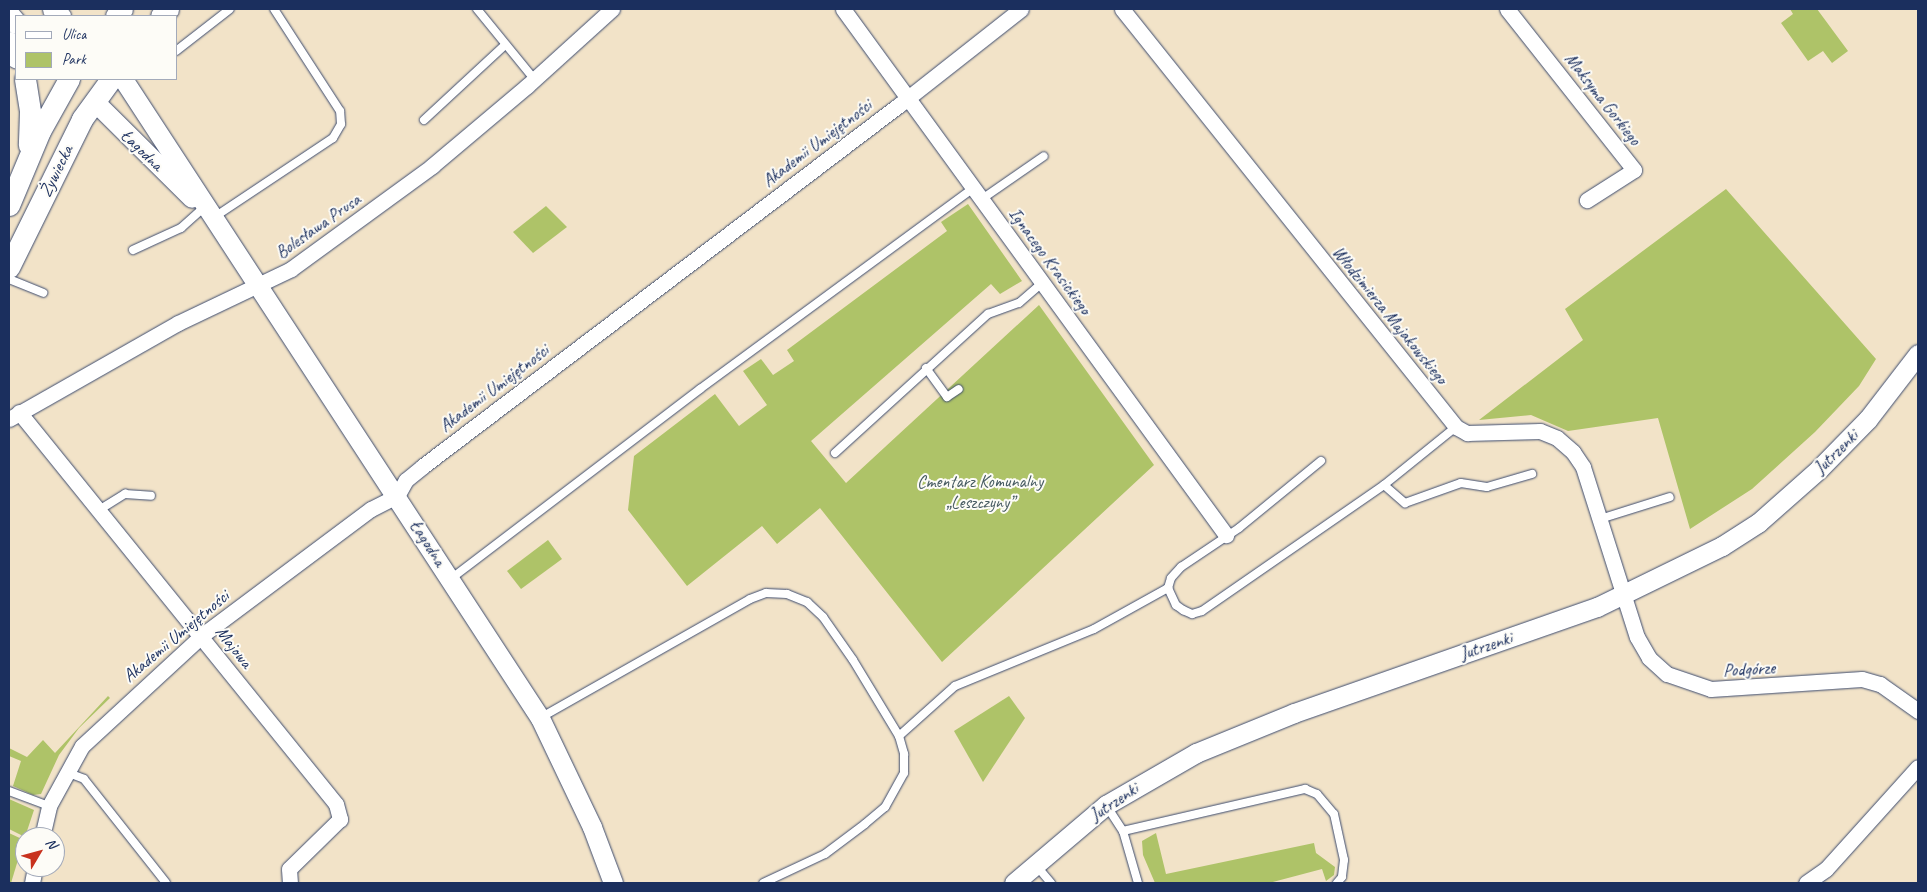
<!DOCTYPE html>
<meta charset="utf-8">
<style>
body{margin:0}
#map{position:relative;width:1927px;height:892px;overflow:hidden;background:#f2e3c8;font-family:Caveat,sans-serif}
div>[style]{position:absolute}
.green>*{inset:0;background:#aec368}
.roads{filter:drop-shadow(0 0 1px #3b4a6e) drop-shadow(0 0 1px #3b4a6e)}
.service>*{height:8px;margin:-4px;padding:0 4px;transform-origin:4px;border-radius:4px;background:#fff}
.minor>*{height:15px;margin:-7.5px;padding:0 7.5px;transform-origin:7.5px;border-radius:7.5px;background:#fff}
.tertiary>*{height:19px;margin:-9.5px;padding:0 9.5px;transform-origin:9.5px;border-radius:9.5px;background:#fff}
.secondary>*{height:21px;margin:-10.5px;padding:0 10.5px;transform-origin:10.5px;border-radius:10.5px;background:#fff}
span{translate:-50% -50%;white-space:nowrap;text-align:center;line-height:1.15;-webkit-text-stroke:4px #fdfcf7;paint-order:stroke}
.street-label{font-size:18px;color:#1b2f5e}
.park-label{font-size:18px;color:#475b61}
.frame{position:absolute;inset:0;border:10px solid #1b2f5e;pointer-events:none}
.legend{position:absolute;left:15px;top:15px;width:162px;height:65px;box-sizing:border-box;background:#fdfcf7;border:1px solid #a3aaba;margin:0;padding:6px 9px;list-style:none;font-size:15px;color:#1b2f5e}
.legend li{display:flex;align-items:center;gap:10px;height:25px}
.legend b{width:25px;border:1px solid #a3aaba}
.north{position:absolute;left:15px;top:827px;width:50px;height:50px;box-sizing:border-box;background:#fdfcf7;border:1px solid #a3aaba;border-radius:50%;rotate:53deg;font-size:14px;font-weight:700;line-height:20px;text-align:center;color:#1b2f5e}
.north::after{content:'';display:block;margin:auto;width:18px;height:22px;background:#c8321e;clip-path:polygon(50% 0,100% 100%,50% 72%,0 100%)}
</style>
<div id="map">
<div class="green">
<i style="clip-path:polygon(1790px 9px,1817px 9px,1848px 51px,1832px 63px,1823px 51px,1808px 61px,1781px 23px,1793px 14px)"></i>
<i style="clip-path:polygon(1726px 189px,1876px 359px,1859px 386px,1815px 432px,1752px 489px,1690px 529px,1658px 418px,1568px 431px,1531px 415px,1479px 420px,1583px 340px,1565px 309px)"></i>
<i style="clip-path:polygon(968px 204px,1022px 281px,1000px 294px,991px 284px,811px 441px,846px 483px,1039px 305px,1154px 465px,942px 662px,820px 508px,777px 544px,762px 526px,687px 586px,628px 510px,634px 456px,715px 394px,739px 426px,767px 405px,743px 371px,761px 359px,773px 375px,794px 361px,787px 350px,947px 231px,941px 222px)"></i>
<i style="clip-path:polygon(546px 206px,567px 227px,533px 253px,513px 232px)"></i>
<i style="clip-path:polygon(548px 540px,562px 559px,521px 589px,507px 571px)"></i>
<i style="clip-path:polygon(108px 696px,110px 698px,79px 728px,59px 755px,41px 794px,33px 795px,13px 786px,21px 761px,9px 756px,9px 748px,27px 757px,43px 740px,55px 753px)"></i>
<i style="clip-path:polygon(1009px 696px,1025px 718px,983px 782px,954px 731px)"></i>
<i style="clip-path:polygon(9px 799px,34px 810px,25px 837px,9px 829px)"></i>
<i style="clip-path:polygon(9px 833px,24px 840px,11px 883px,9px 883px)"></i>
<i style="clip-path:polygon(1156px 833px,1166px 874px,1314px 843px,1316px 853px,1335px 867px,1334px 875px,1326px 881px,1322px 869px,1269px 883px,1155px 883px,1143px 855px,1142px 841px)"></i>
</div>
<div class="roads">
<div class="service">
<i style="left:477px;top:9px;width:92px;rotate:50.8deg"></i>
<i style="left:176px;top:51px;width:68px;rotate:-37.9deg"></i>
<i style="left:424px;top:120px;width:110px;rotate:-42.8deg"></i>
<i style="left:982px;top:199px;width:75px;rotate:-34.7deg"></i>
<i style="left:213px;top:218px;width:144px;rotate:-33.7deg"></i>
<i style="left:333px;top:138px;width:16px;rotate:-60deg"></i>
<i style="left:341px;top:124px;width:13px;rotate:-94deg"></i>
<i style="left:340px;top:111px;width:121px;rotate:-122.9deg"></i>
<i style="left:133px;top:250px;width:53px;rotate:-24.6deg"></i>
<i style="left:181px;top:228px;width:30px;rotate:-42deg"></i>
<i style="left:9px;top:279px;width:37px;rotate:22deg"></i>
<i style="left:926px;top:368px;width:36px;rotate:54deg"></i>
<i style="left:947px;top:397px;width:14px;rotate:-34deg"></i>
<i style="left:835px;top:453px;width:207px;rotate:-42.3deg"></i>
<i style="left:988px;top:314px;width:33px;rotate:-20deg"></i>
<i style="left:1019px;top:303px;width:32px;rotate:-41deg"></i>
<i style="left:1384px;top:485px;width:28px;rotate:41deg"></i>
<i style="left:1405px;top:503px;width:59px;rotate:-19.7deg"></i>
<i style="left:1461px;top:483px;width:26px;rotate:9deg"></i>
<i style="left:1487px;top:487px;width:47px;rotate:-16.1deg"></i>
<i style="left:99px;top:510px;width:31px;rotate:-32deg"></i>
<i style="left:125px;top:494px;width:26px;rotate:4deg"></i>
<i style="left:1600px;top:519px;width:73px;rotate:-17.4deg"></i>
<i style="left:452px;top:578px;width:312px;rotate:-37.3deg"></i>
<i style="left:700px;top:389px;width:340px;rotate:-36.3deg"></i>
<i style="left:1168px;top:588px;width:19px;rotate:65deg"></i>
<i style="left:1176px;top:605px;width:9px;rotate:36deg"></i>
<i style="left:1183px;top:610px;width:10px;rotate:24deg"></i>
<i style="left:1192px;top:614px;width:10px;rotate:-17deg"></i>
<i style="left:1202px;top:611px;width:221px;rotate:-34.7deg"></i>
<i style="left:1384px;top:485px;width:92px;rotate:-38.9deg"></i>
<i style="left:540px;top:718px;width:241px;rotate:-29.5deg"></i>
<i style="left:750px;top:599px;width:17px;rotate:-21deg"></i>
<i style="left:766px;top:593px;width:21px;rotate:3deg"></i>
<i style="left:787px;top:594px;width:22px;rotate:22deg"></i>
<i style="left:807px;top:602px;width:22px;rotate:43deg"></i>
<i style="left:823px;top:617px;width:52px;rotate:55.1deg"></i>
<i style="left:853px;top:660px;width:89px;rotate:58.8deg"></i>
<i style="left:899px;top:736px;width:19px;rotate:74deg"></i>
<i style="left:904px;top:754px;width:19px;rotate:90deg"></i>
<i style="left:904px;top:773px;width:39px;rotate:119deg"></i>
<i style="left:885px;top:807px;width:26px;rotate:140deg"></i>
<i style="left:865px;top:824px;width:50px;rotate:143.1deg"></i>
<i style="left:825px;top:854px;width:68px;rotate:154.9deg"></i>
<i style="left:899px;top:736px;width:75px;rotate:-41.8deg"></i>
<i style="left:955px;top:686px;width:150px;rotate:-22.3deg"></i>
<i style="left:1094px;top:629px;width:85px;rotate:-29deg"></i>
<i style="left:1168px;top:588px;width:10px;rotate:-73deg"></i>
<i style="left:1171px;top:578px;width:15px;rotate:-48deg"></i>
<i style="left:1181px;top:567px;width:70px;rotate:-33.9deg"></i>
<i style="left:1239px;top:528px;width:106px;rotate:-39.3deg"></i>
<i style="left:66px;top:772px;width:19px;rotate:21deg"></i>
<i style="left:84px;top:779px;width:132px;rotate:51.7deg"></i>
<i style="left:9px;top:791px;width:43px;rotate:20.6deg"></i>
<i style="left:1106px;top:805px;width:31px;rotate:57deg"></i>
<i style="left:1123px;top:831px;width:54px;rotate:73.9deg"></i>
<i style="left:1123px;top:831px;width:187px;rotate:-13deg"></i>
<i style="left:1305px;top:789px;width:13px;rotate:23deg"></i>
<i style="left:1317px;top:794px;width:26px;rotate:50deg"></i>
<i style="left:1334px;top:814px;width:47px;rotate:77.7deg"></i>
<i style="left:1344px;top:860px;width:17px;rotate:97deg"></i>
<i style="left:1342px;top:877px;width:8px;rotate:130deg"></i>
<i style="left:1035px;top:864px;width:25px;rotate:50deg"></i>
</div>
<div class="minor">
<i style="left:843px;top:9px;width:651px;rotate:53.94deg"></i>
<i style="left:1122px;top:9px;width:535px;rotate:51.37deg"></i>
<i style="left:1456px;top:427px;width:13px;rotate:29deg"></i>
<i style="left:1467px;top:433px;width:73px;rotate:-1.6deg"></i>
<i style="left:1540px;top:431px;width:18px;rotate:22deg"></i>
<i style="left:1557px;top:438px;width:21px;rotate:41deg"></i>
<i style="left:1573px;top:452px;width:18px;rotate:56deg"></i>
<i style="left:1583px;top:467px;width:178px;rotate:72.4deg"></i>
<i style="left:1637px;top:637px;width:24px;rotate:60deg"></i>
<i style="left:1649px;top:658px;width:24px;rotate:42deg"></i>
<i style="left:1667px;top:674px;width:46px;rotate:18.8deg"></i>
<i style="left:1711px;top:689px;width:151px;rotate:-3.8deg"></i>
<i style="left:1862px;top:679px;width:19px;rotate:16deg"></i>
<i style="left:1880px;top:684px;width:47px;rotate:35.4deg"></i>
<i style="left:1507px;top:9px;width:205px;rotate:51.7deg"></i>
<i style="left:1634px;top:170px;width:56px;rotate:147.4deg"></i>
<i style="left:19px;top:412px;width:504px;rotate:51.04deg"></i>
<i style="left:336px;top:804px;width:16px;rotate:75deg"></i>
<i style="left:340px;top:819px;width:71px;rotate:135.6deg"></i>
<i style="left:289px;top:869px;width:14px;rotate:86deg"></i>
<i style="left:9px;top:419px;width:194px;rotate:-29.6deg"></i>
<i style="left:178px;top:323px;width:125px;rotate:-25.5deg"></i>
<i style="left:291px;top:269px;width:175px;rotate:-36.1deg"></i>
<i style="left:432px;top:166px;width:124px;rotate:-40.1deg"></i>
<i style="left:527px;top:86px;width:115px;rotate:-42.2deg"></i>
<i style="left:42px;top:837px;width:32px;rotate:-77deg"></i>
<i style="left:49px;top:806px;width:68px;rotate:-61.2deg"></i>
<i style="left:82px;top:746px;width:162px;rotate:-42.7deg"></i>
<i style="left:201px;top:636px;width:212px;rotate:-36.8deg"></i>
<i style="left:371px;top:509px;width:29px;rotate:-27deg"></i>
<i style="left:397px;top:496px;width:18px;rotate:-61deg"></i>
<i style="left:406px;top:480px;width:22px;rotate:-39deg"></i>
<i style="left:423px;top:466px;width:597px;rotate:-37.18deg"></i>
<i style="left:899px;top:105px;width:155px;rotate:-38.2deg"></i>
<i style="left:32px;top:883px;width:16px;rotate:-79deg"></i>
<i style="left:1806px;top:883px;width:24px;rotate:-35deg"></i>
<i style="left:1826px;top:869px;width:137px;rotate:-48deg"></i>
</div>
<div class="tertiary">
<i style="left:123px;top:79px;width:763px;rotate:56.87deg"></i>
<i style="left:540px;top:718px;width:121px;rotate:64.5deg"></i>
<i style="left:592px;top:827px;width:60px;rotate:69.4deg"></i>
<i style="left:95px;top:102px;width:136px;rotate:44.7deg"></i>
<i style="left:1014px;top:883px;width:121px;rotate:-40.3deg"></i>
<i style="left:1106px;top:805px;width:104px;rotate:-30deg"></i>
<i style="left:1196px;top:753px;width:106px;rotate:-22.2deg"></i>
<i style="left:1294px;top:713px;width:321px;rotate:-19.3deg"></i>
<i style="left:1597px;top:607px;width:139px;rotate:-26deg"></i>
<i style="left:1722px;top:546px;width:43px;rotate:-32.6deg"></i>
<i style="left:1758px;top:523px;width:81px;rotate:-41.5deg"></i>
<i style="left:1819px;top:469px;width:70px;rotate:-45.6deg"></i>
<i style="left:1868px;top:419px;width:82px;rotate:-52.4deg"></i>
</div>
<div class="secondary">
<i style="left:53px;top:9px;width:10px;rotate:45deg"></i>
<i style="left:9px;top:15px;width:11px;rotate:49deg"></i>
<i style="left:116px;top:16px;width:9px;rotate:-49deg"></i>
<i style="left:161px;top:16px;width:10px;rotate:-45deg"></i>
<i style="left:9px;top:42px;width:17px;rotate:65deg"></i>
<i style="left:25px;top:79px;width:33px;rotate:81deg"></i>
<i style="left:30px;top:112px;width:33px;rotate:92deg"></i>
<i style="left:9px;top:205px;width:80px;rotate:-67.3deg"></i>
<i style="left:40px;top:131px;width:60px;rotate:-60.9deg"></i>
<i style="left:9px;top:267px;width:165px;rotate:-63.7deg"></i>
<i style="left:82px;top:119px;width:49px;rotate:-54.1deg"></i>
</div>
</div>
<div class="street-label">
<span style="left:1603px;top:99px;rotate:52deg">Maksyma Gorkiego</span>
<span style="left:817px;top:143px;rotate:-37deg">Akademii Umiejętności</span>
<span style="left:142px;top:150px;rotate:44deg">Łagodna</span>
<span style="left:56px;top:171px;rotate:-64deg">Żywiecka</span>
<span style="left:318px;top:226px;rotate:-35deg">Bolesława Prusa</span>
<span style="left:1050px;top:261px;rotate:54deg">Ignacego Krasickiego</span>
<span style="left:1390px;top:315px;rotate:51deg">Włodzimierza Majakowskiego</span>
<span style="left:494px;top:388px;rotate:-37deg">Akademii Umiejętności</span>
<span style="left:1836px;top:452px;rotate:-45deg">Jutrzenki</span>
<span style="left:428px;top:543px;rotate:57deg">Łagodna</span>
<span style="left:176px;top:636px;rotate:-40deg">Akademii Umiejętności</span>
<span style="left:1486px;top:646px;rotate:-19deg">Jutrzenki</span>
<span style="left:234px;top:647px;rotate:52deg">Majowa</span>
<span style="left:1749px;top:669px;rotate:-3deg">Podgórze</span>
<span style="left:1114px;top:802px;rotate:-34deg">Jutrzenki</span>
</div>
<div class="park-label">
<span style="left:980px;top:492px">Cmentarz Komunalny<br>„Leszczyny”</span>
</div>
<div class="frame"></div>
<ul class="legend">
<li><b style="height:6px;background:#fff"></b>Ulica</li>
<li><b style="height:14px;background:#aec368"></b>Park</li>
</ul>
<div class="north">N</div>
</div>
